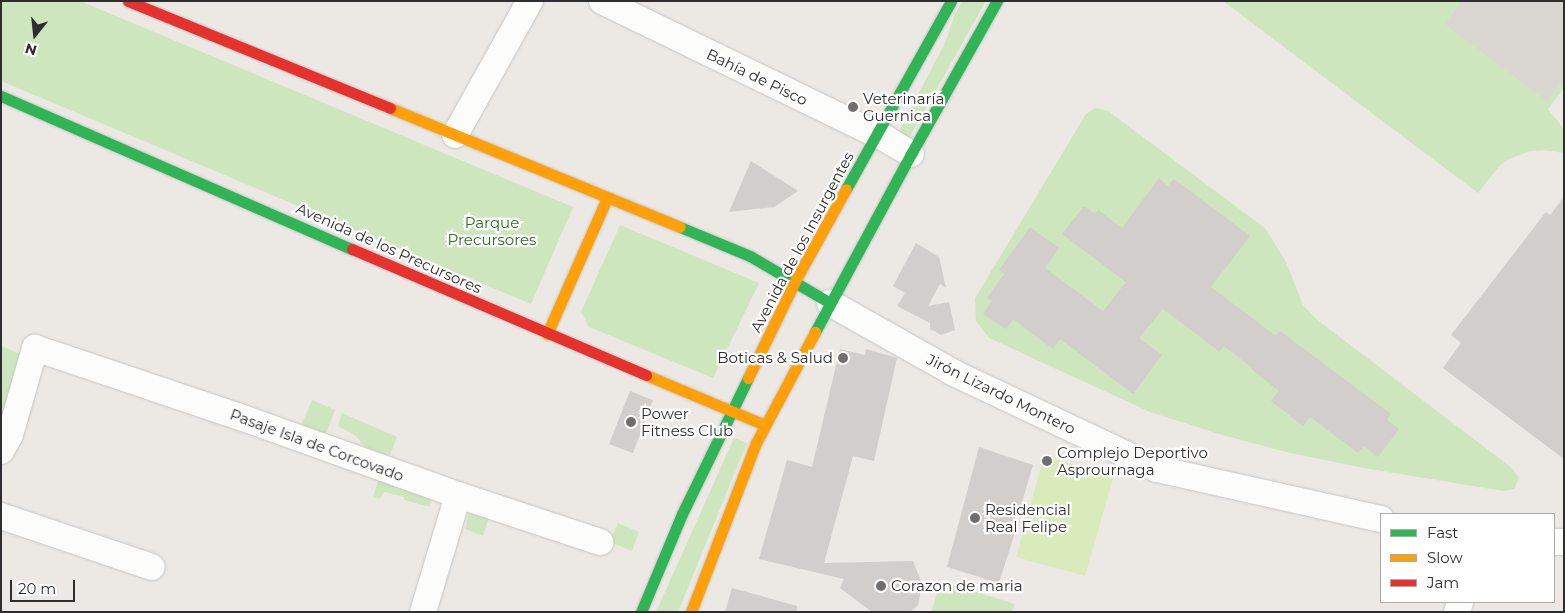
<!DOCTYPE html>
<meta charset="utf-8">
<style>
body{margin:0}
#map{position:relative;width:1565px;height:613px;overflow:hidden;background:#ece8e4;font-family:Montserrat,sans-serif}
div>[style]{position:absolute}
.green>*{inset:0;background:#cee6be}
.pitch>*{inset:0;background:#d9eabb}
.plaza>*{inset:0;background:#dad6d2}
.building>*{inset:0;background:#d1cecb}
.roads{filter:drop-shadow(0 0 1px #c5c4c5) drop-shadow(0 0 1px #c5c4c5)}
.street>*{height:26px;margin:-13px;padding:0 13px;transform-origin:13px;border-radius:13px;background:#fcfcfb}
.fast>*{height:11px;margin:-5.5px;padding:0 5.5px;transform-origin:5.5px;border-radius:5.5px;background:#30b455}
.slow>*{height:11px;margin:-5.5px;padding:0 5.5px;transform-origin:5.5px;border-radius:5.5px;background:#ff9f0a}
.jam>*{height:11px;margin:-5.5px;padding:0 5.5px;transform-origin:5.5px;border-radius:5.5px;background:#e5322d}
.dots>*{width:14px;height:14px;translate:-50% -50%;box-sizing:border-box;border:2px solid #fff;border-radius:50%}
span{translate:-50% -50%;white-space:nowrap;text-align:center;line-height:1.15;-webkit-text-stroke:4.5px #fff;paint-order:stroke}
.street-label{font-size:15px;color:#2e2e2e}
.poi-label{font-size:15px;color:#2e2e2e}
.left{translate:0 -50%;text-align:left}
.right{translate:-100% -50%;text-align:right}
.park-label{font-size:15px;color:#2c6e1b}
.frame{position:absolute;inset:0;border:2px solid #2e2e2e;pointer-events:none}
.legend{position:absolute;left:1380px;top:513px;width:175px;height:90px;box-sizing:border-box;background:#fff;border:1px solid #ababab;margin:0;padding:6px 9px;list-style:none;font-size:15px;color:#2e2e2e}
.legend li{display:flex;align-items:center;gap:10px;height:25px}
.legend b{width:25px;border:1px solid #ababab}
.north{position:absolute;left:10px;top:10px;width:50px;height:50px;-webkit-text-stroke:4px #fff;paint-order:stroke;rotate:196deg;font-size:14px;font-weight:700;line-height:20px;text-align:center;color:#2e2e2e}
.north::after{content:'';display:block;margin:auto;width:18px;height:22px;background:#2e2e2e;clip-path:polygon(50% 0,100% 100%,50% 72%,0 100%)}
.scale{position:absolute;left:10px;top:580px;width:65px;height:22px;box-sizing:border-box;border:2px solid #2e2e2e;border-top:0;padding-left:6px;font-size:15px;line-height:18px;white-space:nowrap;color:#2e2e2e;-webkit-text-stroke:4px #fff;paint-order:stroke}
</style>
<div id="map">
<div class="green">
<i style="clip-path:polygon(1px 1px,80px 1px,573px 207px,531px 304px,1px 81px)"></i>
<i style="clip-path:polygon(962px 1px,986px 1px,908px 140px,897px 135px,945px 43px,955px 14px)"></i>
<i style="clip-path:polygon(1223px 1px,1564px 1px,1564px 88px,1548px 109px,1564px 129px,1564px 153px,1543px 150px,1530px 151px,1509px 159px,1500px 165px,1478px 193px)"></i>
<i style="clip-path:polygon(1095px 108px,1108px 111px,1265px 228px,1286px 262px,1303px 305px,1316px 319px,1512px 468px,1519px 478px,1514px 489px,1503px 491px,1364px 468px,1286px 452px,1219px 434px,1150px 412px,989px 338px,976px 321px,975px 298px,1086px 114px)"></i>
<i style="clip-path:polygon(620px 225px,759px 283px,713px 378px,589px 327px,581px 312px)"></i>
<i style="clip-path:polygon(1px 346px,23px 355px,1px 430px)"></i>
<i style="clip-path:polygon(312px 400px,335px 410px,325px 436px,300px 428px)"></i>
<i style="clip-path:polygon(342px 413px,397px 437px,388px 460px,371px 454px,356px 436px,338px 426px)"></i>
<i style="clip-path:polygon(734px 438px,747px 443px,678px 612px,656px 612px)"></i>
<i style="clip-path:polygon(378px 481px,389px 481px,431px 499px,430px 507px,404px 500px,404px 497px,384px 492px,380px 499px,373px 497px)"></i>
<i style="clip-path:polygon(471px 506px,490px 514px,483px 536px,465px 529px)"></i>
<i style="clip-path:polygon(618px 523px,639px 532px,632px 551px,610px 542px)"></i>
<i style="clip-path:polygon(941px 581px,1015px 604px,1012px 612px,931px 612px)"></i>
</div>
<div class="pitch">
<i style="clip-path:polygon(1044px 456px,1114px 475px,1085px 576px,1016px 557px)"></i>
</div>
<div class="plaza">
<i style="clip-path:polygon(1462px 1px,1564px 1px,1564px 79px,1547px 101px,1445px 24px)"></i>
</div>
<div class="building">
<i style="clip-path:polygon(751px 161px,798px 191px,774px 207px,729px 212px)"></i>
<i style="clip-path:polygon(1159px 178px,1168px 186px,1174px 179px,1250px 236px,1211px 287px,1276px 336px,1280px 331px,1391px 414px,1387px 420px,1399px 429px,1378px 457px,1364px 446px,1358px 453px,1310px 417px,1303px 426px,1271px 401px,1279px 391px,1251px 369px,1252px 368px,1224px 346px,1220px 352px,1163px 309px,1139px 338px,1162px 355px,1133px 394px,1060px 339px,1053px 349px,1013px 319px,1006px 329px,983px 314px,992px 301px,987px 298px,1004px 274px,999px 270px,1030px 227px,1059px 248px,1045px 268px,1103px 311px,1126px 282px,1062px 234px,1084px 206px,1095px 214px,1098px 210px,1122px 228px)"></i>
<i style="clip-path:polygon(1564px 197px,1564px 459px,1443px 368px,1461px 343px,1451px 335px,1546px 212px,1550px 215px)"></i>
<i style="clip-path:polygon(916px 243px,939px 257px,946px 288px,940px 284px,928px 306px,949px 302px,955px 330px,941px 335px,930px 329px,930px 323px,897px 306px,905px 293px,893px 286px)"></i>
<i style="clip-path:polygon(840px 349px,865px 355px,866px 349px,897px 358px,874px 461px,853px 456px,824px 563px,913px 561px,922px 584px,918px 605px,910px 612px,872px 612px,840px 588px,844px 579px,759px 559px,787px 460px,812px 467px)"></i>
<i style="clip-path:polygon(630px 391px,653px 400px,633px 453px,609px 444px)"></i>
<i style="clip-path:polygon(979px 447px,1033px 465px,1023px 499px,1011px 528px,1016px 529px,999px 583px,947px 567px)"></i>
<i style="clip-path:polygon(732px 588px,797px 606px,797px 612px,725px 612px)"></i>
</div>
<div class="roads">
<div class="street">
<i style="left:602px;top:1px;width:316px;rotate:25.9deg"></i>
<i style="left:886px;top:139px;width:29px;rotate:31deg"></i>
<i style="left:455px;top:135px;width:154px;rotate:-60.8deg"></i>
<i style="left:830px;top:303px;width:142px;rotate:29.4deg"></i>
<i style="left:954px;top:373px;width:225px;rotate:25.3deg"></i>
<i style="left:1157px;top:469px;width:230px;rotate:12.6deg"></i>
<i style="left:1px;top:451px;width:18px;rotate:-61deg"></i>
<i style="left:10px;top:435px;width:91px;rotate:-74deg"></i>
<i style="left:35px;top:348px;width:219px;rotate:18.6deg"></i>
<i style="left:243px;top:418px;width:228px;rotate:19.7deg"></i>
<i style="left:458px;top:495px;width:150px;rotate:18.3deg"></i>
<i style="left:1px;top:516px;width:159px;rotate:18.7deg"></i>
<i style="left:1554px;top:542px;width:10px"></i>
<i style="left:423px;top:612px;width:122px;rotate:-73.3deg"></i>
<i style="left:1457px;top:612px;width:10px;rotate:-73deg"></i>
</div>
<div class="fast">
<i style="left:1px;top:96px;width:383px;rotate:23.6deg"></i>
<i style="left:846px;top:189px;width:215px;rotate:-60.8deg"></i>
<i style="left:680px;top:227px;width:76px;rotate:22.5deg"></i>
<i style="left:750px;top:256px;width:93px;rotate:30.4deg"></i>
<i style="left:815px;top:332px;width:202px;rotate:-61.7deg"></i>
<i style="left:911px;top:154px;width:176px;rotate:-60.7deg"></i>
<i style="left:641px;top:612px;width:106px;rotate:-67.3deg"></i>
<i style="left:682px;top:514px;width:151px;rotate:-64.1deg"></i>
</div>
<div class="slow">
<i style="left:390px;top:108px;width:313px;rotate:22.3deg"></i>
<i style="left:547px;top:334px;width:149px;rotate:-66.2deg"></i>
<i style="left:646px;top:375px;width:129px;rotate:22.8deg"></i>
<i style="left:748px;top:378px;width:108px;rotate:-64.1deg"></i>
<i style="left:795px;top:281px;width:105px;rotate:-61deg"></i>
<i style="left:691px;top:612px;width:181px;rotate:-69deg"></i>
<i style="left:756px;top:443px;width:126px;rotate:-62deg"></i>
</div>
<div class="jam">
<i style="left:128px;top:1px;width:283px;rotate:22.2deg"></i>
<i style="left:352px;top:249px;width:320px;rotate:23.2deg"></i>
</div>
</div>
<div class="dots">
<i style="left:853px;top:107px;background:#706f6e"></i>
<i style="left:843px;top:358px;background:#706f6e"></i>
<i style="left:631px;top:422px;background:#706f6e"></i>
<i style="left:1047px;top:461px;background:#706f6e"></i>
<i style="left:975px;top:518px;background:#706f6e"></i>
<i style="left:881px;top:586px;background:#706f6e"></i>
</div>
<div class="street-label">
<span style="left:757px;top:77px;rotate:26deg">Bahía de Pisco</span>
<span style="left:802px;top:242px;rotate:-62deg">Avenida de los Insurgentes</span>
<span style="left:389px;top:248px;rotate:24deg">Avenida de los Precursores</span>
<span style="left:1001px;top:394px;rotate:26deg">Jirón Lizardo Montero</span>
<span style="left:317px;top:445px;rotate:20deg">Pasaje Isla de Corcovado</span>
</div>
<div class="poi-label">
<span class="left" style="left:863px;top:107px">Veterinaría<br>Guernica</span>
<span class="right" style="left:833px;top:358px">Boticas &amp; Salud</span>
<span class="left" style="left:641px;top:422px">Power<br>Fitness Club</span>
<span class="left" style="left:1057px;top:461px">Complejo Deportivo<br>Asprournaga</span>
<span class="left" style="left:985px;top:518px">Residencial<br>Real Felipe</span>
<span class="left" style="left:891px;top:586px">Corazon de maria</span>
</div>
<div class="park-label">
<span style="left:492px;top:231px">Parque<br>Precursores</span>
</div>
<div class="frame"></div>
<ul class="legend">
<li><b style="height:6px;background:#30b455"></b>Fast</li>
<li><b style="height:6px;background:#ff9f0a"></b>Slow</li>
<li><b style="height:6px;background:#e5322d"></b>Jam</li>
</ul>
<div class="north">N</div>
<div class="scale">20 m</div>
</div>
